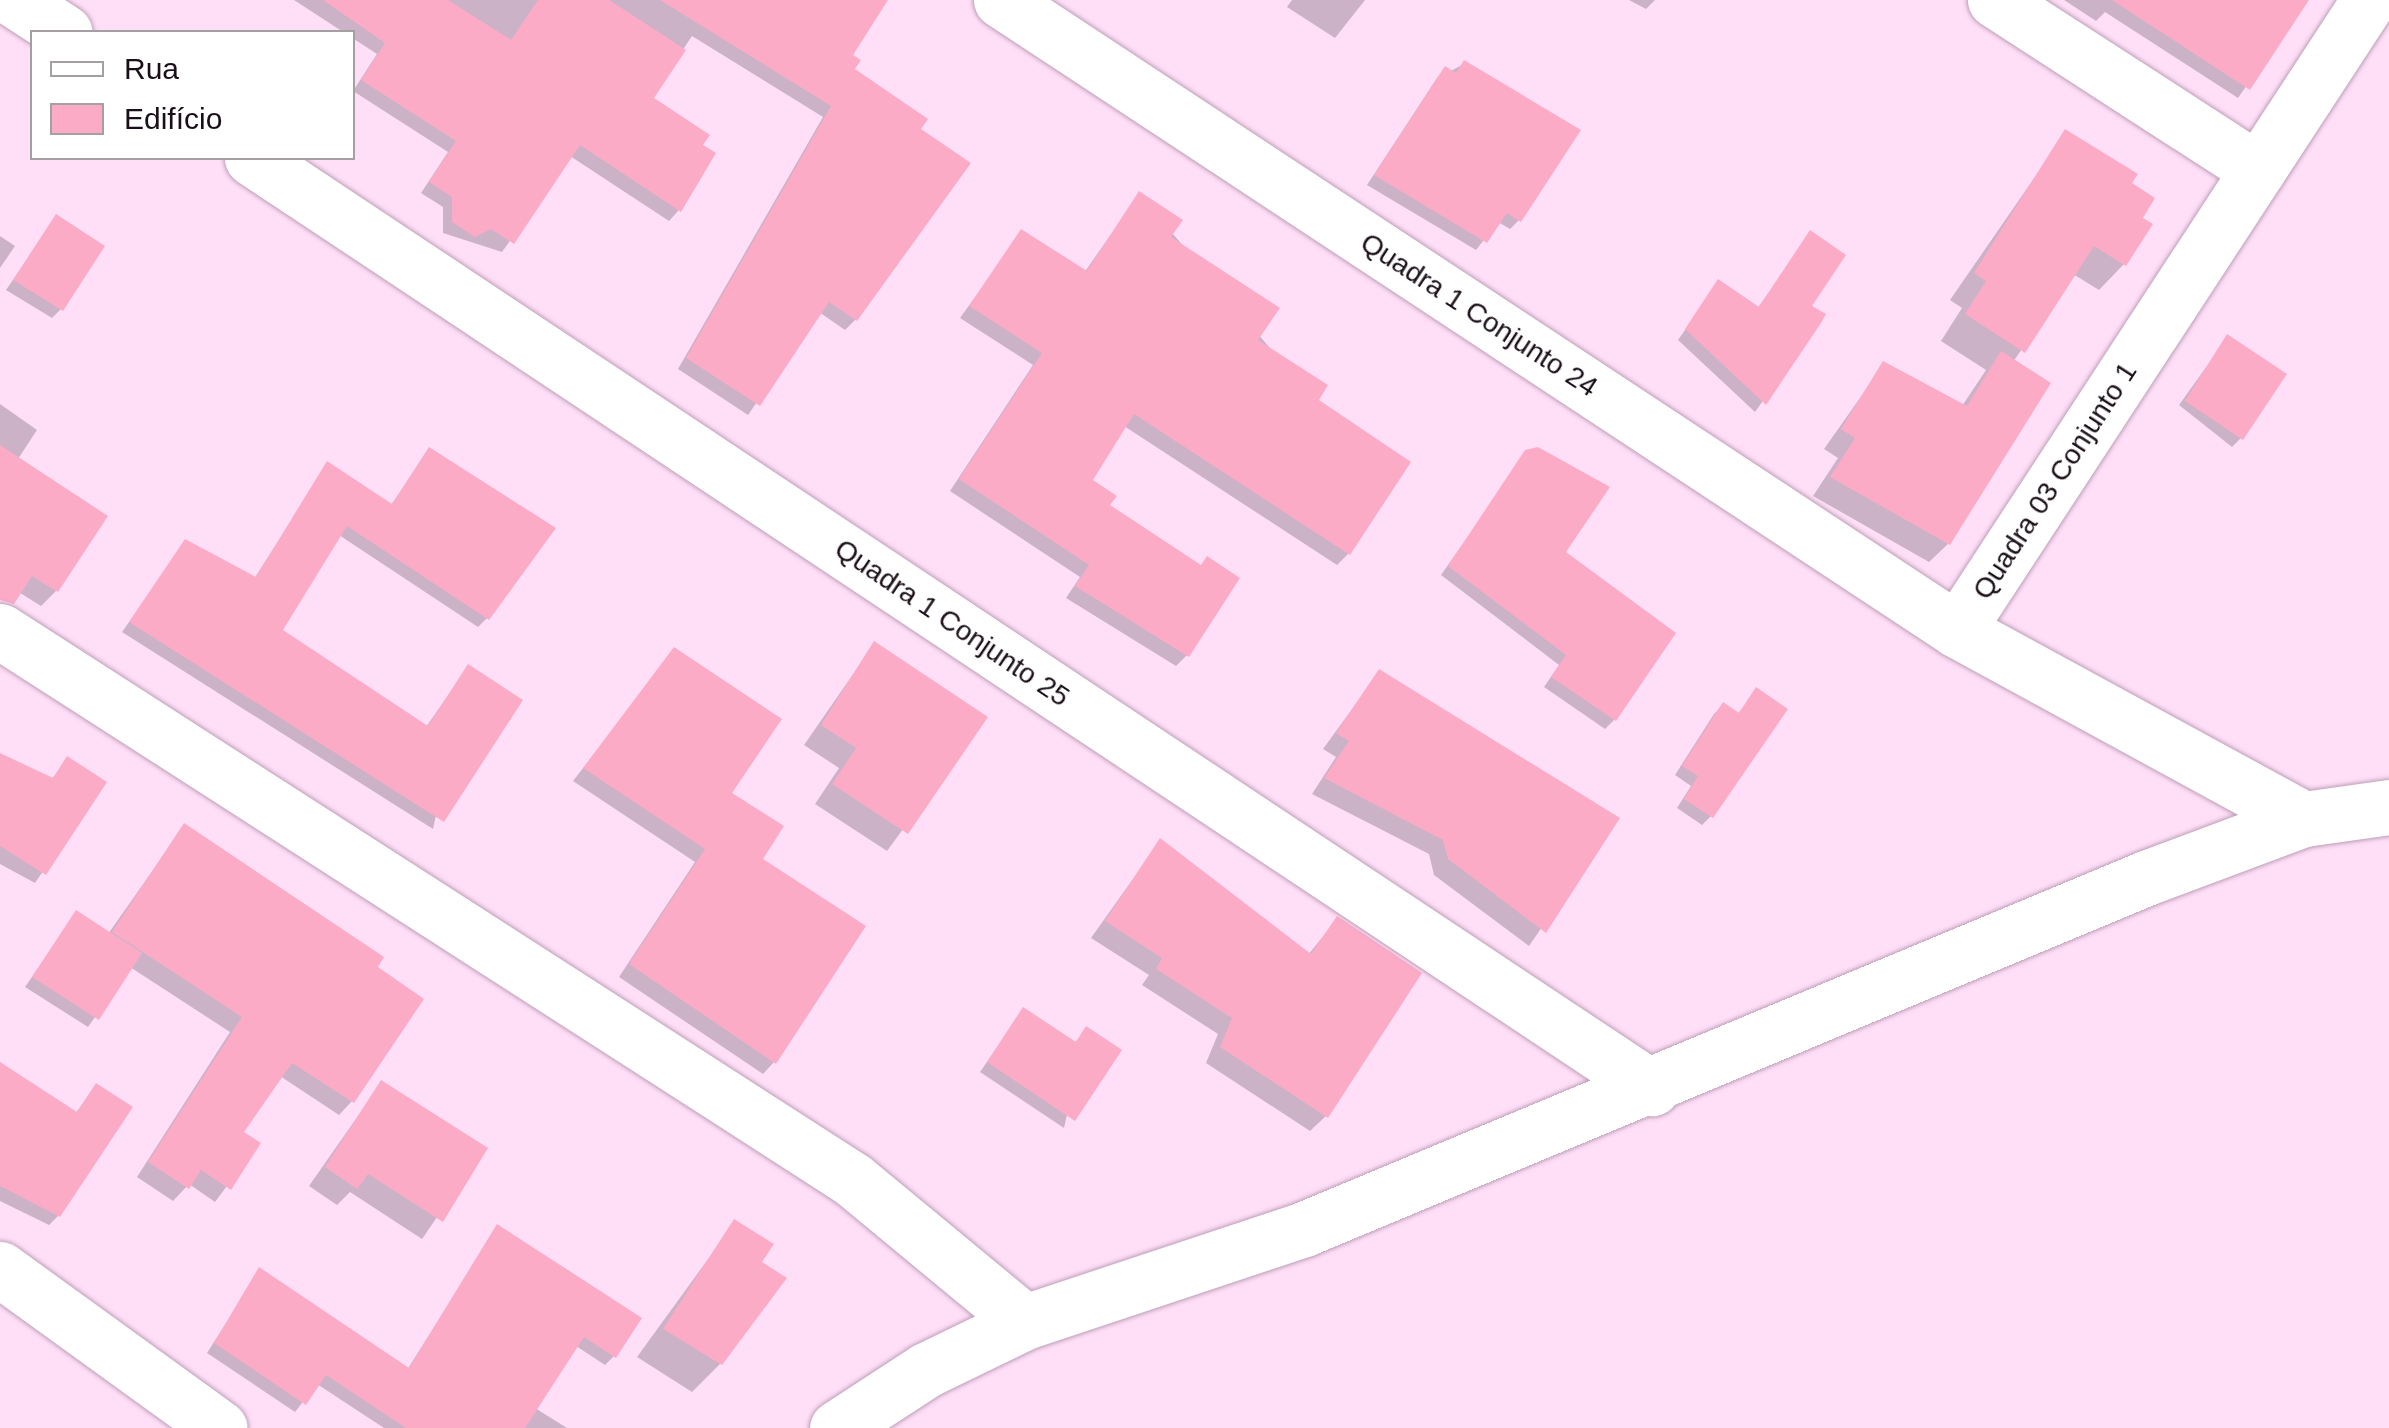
<!DOCTYPE html>
<meta charset="utf-8">
<style>
body{margin:0}
#map{position:relative;width:2389px;height:1428px;overflow:hidden;background:#ffdff8;font-family:Helvetica,sans-serif}
div>[style]{position:absolute}
.shadow>*{inset:0;background:#0003}
.building>*{inset:0;background:#fcabc6}
.roads{filter:drop-shadow(0 0 2px #be9fb7) drop-shadow(0 0 2px #be9fb7)}
.minor>*{height:55px;margin:-27.5px;padding:0 27.5px;transform-origin:27.5px;border-radius:27.5px;background:#fff}
span{translate:-50% -50%;white-space:nowrap;text-align:center;line-height:1.15;-webkit-text-stroke:8px #fff;paint-order:stroke}
.street-label{font-size:28px;color:#1a0f18}
.legend{position:absolute;left:30px;top:30px;width:325px;height:130px;box-sizing:border-box;background:#fff;border:2px solid #a39fa3;margin:0;padding:12px 18px;list-style:none;font-size:30px;color:#1a0f18}
.legend li{display:flex;align-items:center;gap:20px;height:50px}
.legend b{width:50px;border:2px solid #a39fa3}
</style>
<div id="map">
<div class="shadow">
<i style="clip-path:polygon(294px 0,859px 0,852px 70px,918px 130px,856px 319px,845px 330px,819px 312px,748px 415px,678px 369px,823px 117px,692px 36px,650px 99px,713px 154px,679px 210px,669px 221px,570px 156px,502px 252px,443px 233px,443px 207px,421px 193px,448px 152px,353px 91px,377px 54px)"></i>
<i style="clip-path:polygon(1292px 0,1365px 0,1335px 38px,1287px 7px)"></i>
<i style="clip-path:polygon(1629px 0,1655px 0,1646px 9px)"></i>
<i style="clip-path:polygon(2064px 0,2306px 0,2238px 98px,2105px 12px,2096px 21px)"></i>
<i style="clip-path:polygon(1464px 64px,1519px 220px,1510px 229px,1498px 222px,1476px 250px,1367px 185px,1437px 78px)"></i>
<i style="clip-path:polygon(2066px 132px,2128px 183px,2140px 219px,2124px 264px,2099px 290px,2073px 274px,2013px 362px,1948px 544px,1929px 562px,1813px 496px,1838px 458px,1824px 449px,1884px 364px,1962px 406px,1986px 370px,1941px 341px,1962px 308px,1950px 300px)"></i>
<i style="clip-path:polygon(1139px 194px,1315px 401px,1348px 554px,1337px 565px,1124px 426px,1089px 481px,1187px 655px,1176px 666px,1066px 598px,1080px 577px,950px 491px,1033px 365px,960px 318px,1022px 232px,1084px 273px)"></i>
<i style="clip-path:polygon(56px 217px,61px 309px,52px 318px,6px 290px)"></i>
<i style="clip-path:polygon(1810px 234px,1809px 307px,1819px 322px,1755px 412px,1678px 340px,1719px 282px,1757px 309px)"></i>
<i style="clip-path:polygon(0 236px,15px 246px,0 268px)"></i>
<i style="clip-path:polygon(2227px 338px,2241px 438px,2232px 447px,2179px 405px)"></i>
<i style="clip-path:polygon(0 404px,37px 430px,18px 459px,56px 591px,41px 606px,17px 591px,0 597px)"></i>
<i style="clip-path:polygon(430px 450px,487px 618px,478px 627px,339px 535px,280px 631px,426px 727px,468px 667px,433px 829px,122px 632px,186px 542px,254px 579px,327px 465px,391px 505px)"></i>
<i style="clip-path:polygon(1527px 452px,1614px 720px,1605px 729px,1544px 687px,1559px 665px,1441px 575px)"></i>
<i style="clip-path:polygon(874px 644px,985px 717px,887px 851px,815px 804px,839px 768px,804px 745px)"></i>
<i style="clip-path:polygon(675px 650px,759px 859px,774px 1062px,763px 1074px,619px 977px,695px 862px,573px 781px)"></i>
<i style="clip-path:polygon(1379px 672px,1617px 818px,1529px 946px,1434px 875px,1429px 854px,1312px 794px,1336px 757px,1323px 749px)"></i>
<i style="clip-path:polygon(1756px 690px,1711px 816px,1702px 825px,1677px 808px,1691px 786px,1675px 775px,1714px 714px,1723px 705px,1737px 715px)"></i>
<i style="clip-path:polygon(0 756px,51px 780px,67px 760px,103px 783px,35px 883px,0 864px)"></i>
<i style="clip-path:polygon(184px 826px,375px 967px,352px 1101px,339px 1115px,280px 1076px,241px 1132px,258px 1144px,215px 1202px,189px 1184px,173px 1201px,137px 1177px,230px 1032px,130px 967px,88px 1027px,25px 987px,76px 913px,108px 934px)"></i>
<i style="clip-path:polygon(1160px 841px,1308px 955px,1337px 919px,1326px 1116px,1310px 1131px,1206px 1063px,1218px 1034px,1142px 985px,1149px 975px,1091px 938px)"></i>
<i style="clip-path:polygon(1023px 1010px,1074px 1044px,1086px 1029px,1064px 1128px,980px 1072px)"></i>
<i style="clip-path:polygon(381px 1083px,484px 1149px,422px 1239px,350px 1192px,337px 1205px,309px 1186px)"></i>
<i style="clip-path:polygon(96px 1086px,58px 1216px,49px 1225px,0 1201px,0 1089px,75px 1114px)"></i>
<i style="clip-path:polygon(735px 1222px,758px 1263px,720px 1364px,692px 1392px,637px 1357px)"></i>
<i style="clip-path:polygon(497px 1227px,614px 1356px,605px 1365px,576px 1346px,535px 1408px,567px 1428px,384px 1428px,317px 1384px,295px 1412px,207px 1353px,260px 1270px,407px 1370px)"></i>
</div>
<div class="building">
<i style="clip-path:polygon(323px 0,448px 0,511px 40px,538px 0,609px 0,686px 50px,654px 98px,710px 135px,703px 145px,716px 153px,681px 212px,580px 145px,514px 244px,491px 229px,475px 237px,452px 222px,452px 197px,429px 182px,456px 141px,361px 80px,385px 43px)"></i>
<i style="clip-path:polygon(660px 0,888px 0,853px 55px,861px 60px,855px 69px,928px 119px,921px 129px,971px 163px,857px 321px,829px 302px,760px 406px,686px 358px,831px 106px)"></i>
<i style="clip-path:polygon(2112px 0,2309px 0,2250px 90px)"></i>
<i style="clip-path:polygon(1464px 60px,1581px 130px,1521px 222px,1507px 213px,1487px 243px,1374px 175px,1445px 66px,1456px 73px)"></i>
<i style="clip-path:polygon(2065px 129px,2138px 174px,2132px 183px,2155px 198px,2143px 218px,2153px 224px,2126px 266px,2094px 246px,2025px 353px,1965px 314px,1986px 281px,1974px 273px)"></i>
<i style="clip-path:polygon(1139px 191px,1183px 220px,1171px 237px,1280px 308px,1258px 340px,1328px 385px,1319px 400px,1411px 462px,1350px 555px,1134px 414px,1093px 480px,1117px 496px,1110px 505px,1201px 565px,1207px 556px,1240px 578px,1189px 657px,1075px 586px,1089px 565px,959px 479px,1042px 353px,969px 306px,1021px 229px,1087px 271px)"></i>
<i style="clip-path:polygon(56px 214px,105px 246px,63px 311px,13px 280px)"></i>
<i style="clip-path:polygon(1810px 230px,1846px 255px,1812px 306px,1826px 314px,1821px 323px,1766px 405px,1685px 329px,1718px 279px,1759px 307px)"></i>
<i style="clip-path:polygon(2227px 334px,2287px 374px,2243px 440px,2185px 401px)"></i>
<i style="clip-path:polygon(2001px 351px,2051px 383px,1950px 545px,1830px 477px,1855px 438px,1841px 429px,1883px 361px,1967px 406px)"></i>
<i style="clip-path:polygon(0 445px,108px 516px,58px 592px,32px 576px,14px 604px,0 600px)"></i>
<i style="clip-path:polygon(429px 447px,556px 528px,489px 620px,347px 526px,283px 630px,428px 726px,468px 664px,523px 700px,444px 822px,129px 622px,185px 539px,256px 577px,327px 461px,392px 504px)"></i>
<i style="clip-path:polygon(1538px 447px,1610px 487px,1566px 552px,1676px 633px,1616px 721px,1551px 677px,1566px 655px,1448px 566px,1525px 450px)"></i>
<i style="clip-path:polygon(874px 641px,988px 717px,908px 834px,832px 784px,856px 748px,821px 725px)"></i>
<i style="clip-path:polygon(674px 647px,782px 719px,732px 793px,784px 826px,763px 859px,866px 926px,776px 1064px,629px 964px,705px 849px,583px 768px)"></i>
<i style="clip-path:polygon(1379px 669px,1620px 818px,1546px 933px,1448px 859px,1443px 840px,1324px 778px,1349px 741px,1336px 733px)"></i>
<i style="clip-path:polygon(1756px 687px,1788px 709px,1713px 818px,1684px 799px,1698px 776px,1682px 766px,1723px 702px,1739px 713px)"></i>
<i style="clip-path:polygon(0 753px,53px 778px,67px 756px,107px 782px,46px 875px,0 846px)"></i>
<i style="clip-path:polygon(184px 823px,384px 957px,378px 967px,424px 999px,354px 1103px,292px 1063px,244px 1132px,261px 1143px,231px 1190px,201px 1170px,189px 1189px,148px 1162px,242px 1017px,112px 932px)"></i>
<i style="clip-path:polygon(1160px 838px,1311px 954px,1337px 916px,1422px 973px,1328px 1118px,1220px 1047px,1232px 1018px,1156px 969px,1162px 958px,1105px 921px)"></i>
<i style="clip-path:polygon(76px 910px,142px 953px,99px 1020px,32px 977px)"></i>
<i style="clip-path:polygon(1023px 1007px,1076px 1042px,1086px 1026px,1122px 1050px,1075px 1121px,987px 1062px)"></i>
<i style="clip-path:polygon(0 1062px,77px 1112px,96px 1083px,133px 1107px,60px 1217px,0 1186px)"></i>
<i style="clip-path:polygon(381px 1080px,488px 1148px,443px 1222px,368px 1174px,357px 1189px,325px 1167px)"></i>
<i style="clip-path:polygon(734px 1219px,774px 1244px,762px 1262px,787px 1278px,722px 1365px,663px 1329px)"></i>
<i style="clip-path:polygon(497px 1224px,642px 1318px,616px 1358px,584px 1337px,525px 1428px,406px 1428px,326px 1375px,306px 1405px,214px 1343px,259px 1267px,409px 1368px)"></i>
</div>
<div class="roads">
<div class="minor">
<i style="left:15px;top:0;width:59px;rotate:33.1deg"></i>
<i style="left:1001px;top:0;width:1145px;rotate:33.38deg"></i>
<i style="left:1957px;top:630px;width:395px;rotate:28.6deg"></i>
<i style="left:1995px;top:0;width:313px;rotate:32.9deg"></i>
<i style="left:252px;top:158px;width:1681px;rotate:33.6deg"></i>
<i style="left:1957px;top:630px;width:753px;rotate:-56.82deg"></i>
<i style="left:0;top:631px;width:1013px;rotate:32.75deg"></i>
<i style="left:852px;top:1179px;width:224px;rotate:39.6deg"></i>
<i style="left:0;top:1269px;width:271px;rotate:35.9deg"></i>
<i style="left:837px;top:1428px;width:106px;rotate:-33.1deg"></i>
<i style="left:926px;top:1370px;width:110px;rotate:-25.9deg"></i>
<i style="left:1025px;top:1322px;width:294px;rotate:-18.4deg"></i>
<i style="left:1304px;top:1229px;width:912px;rotate:-22.63deg"></i>
<i style="left:2146px;top:878px;width:169px;rotate:-20.5deg"></i>
<i style="left:2304px;top:819px;width:86px;rotate:-8deg"></i>
</div>
</div>
<div class="street-label">
<span style="left:1479px;top:315px;rotate:33deg">Quadra 1 Conjunto 24</span>
<span style="left:2055px;top:481px;rotate:-57deg">Quadra 03 Conjunto 1</span>
<span style="left:952px;top:623px;rotate:34deg">Quadra 1 Conjunto 25</span>
</div>
<ul class="legend">
<li><b style="height:12px;background:#fff"></b>Rua</li>
<li><b style="height:28px;background:#fcabc6"></b>Edifício</li>
</ul>
</div>
